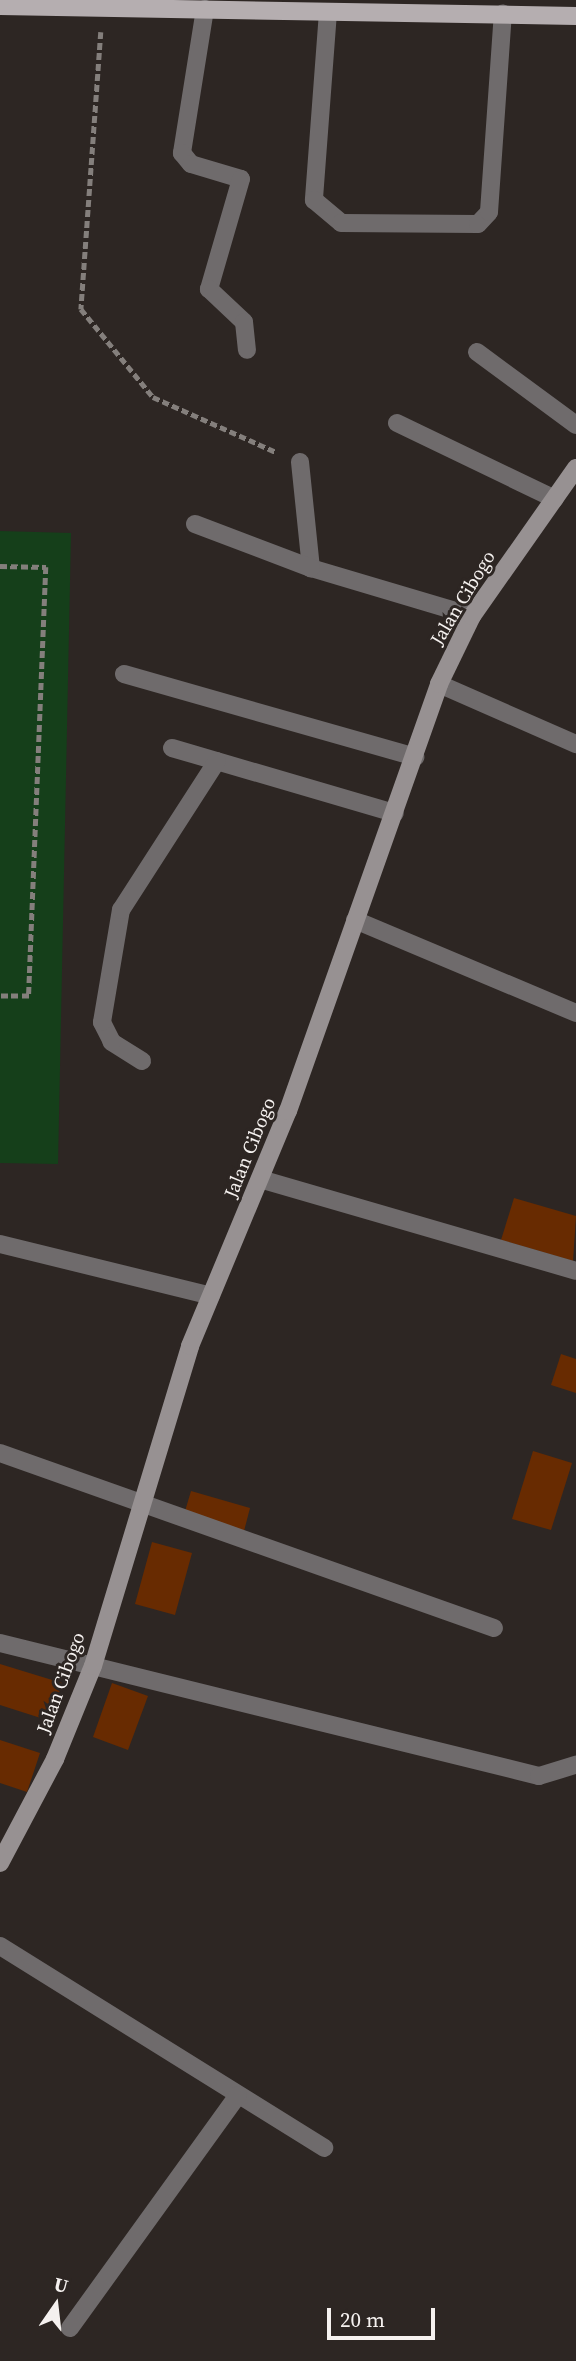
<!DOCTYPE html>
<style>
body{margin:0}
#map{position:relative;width:576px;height:2361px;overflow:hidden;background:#2d2623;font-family:"Source Serif 4",serif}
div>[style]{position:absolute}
.green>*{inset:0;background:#153f1a}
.building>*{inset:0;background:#682b01}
.path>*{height:4.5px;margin-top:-2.25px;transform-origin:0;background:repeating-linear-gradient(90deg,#847f7c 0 7px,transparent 0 10.5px)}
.street>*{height:18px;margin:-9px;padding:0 9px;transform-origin:9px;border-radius:9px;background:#6f6b6c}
.secondary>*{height:18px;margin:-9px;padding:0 9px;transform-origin:9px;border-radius:9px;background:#979192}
.primary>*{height:18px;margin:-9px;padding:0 9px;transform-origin:9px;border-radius:9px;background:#b5aeb0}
span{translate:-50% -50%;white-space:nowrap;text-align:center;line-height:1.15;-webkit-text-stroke:6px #2d2623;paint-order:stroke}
.street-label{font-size:19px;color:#f5f1ef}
.north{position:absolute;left:21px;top:2270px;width:70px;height:70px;-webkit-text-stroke:5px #2d2623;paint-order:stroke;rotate:14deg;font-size:19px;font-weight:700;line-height:28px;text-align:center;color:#f5f1ef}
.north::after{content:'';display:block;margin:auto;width:24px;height:32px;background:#f5f1ef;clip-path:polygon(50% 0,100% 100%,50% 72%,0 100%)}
.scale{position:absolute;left:327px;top:2308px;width:108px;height:32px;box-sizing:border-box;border:4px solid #f5f1ef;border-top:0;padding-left:9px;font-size:21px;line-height:24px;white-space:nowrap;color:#f5f1ef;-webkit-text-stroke:5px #2d2623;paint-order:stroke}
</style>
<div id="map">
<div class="green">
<i style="clip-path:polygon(0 531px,71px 533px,58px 1164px,0 1163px)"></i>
</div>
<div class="building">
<i style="clip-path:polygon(514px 1198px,576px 1216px,573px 1261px,501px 1240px)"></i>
<i style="clip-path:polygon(561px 1354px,576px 1359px,576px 1393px,551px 1385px)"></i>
<i style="clip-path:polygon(533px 1451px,572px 1463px,551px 1530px,512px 1519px)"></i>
<i style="clip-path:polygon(191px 1491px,250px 1508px,243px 1535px,183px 1518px)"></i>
<i style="clip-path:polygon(152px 1542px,192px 1553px,175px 1615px,135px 1604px)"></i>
<i style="clip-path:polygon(0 1664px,62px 1683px,50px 1721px,0 1705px)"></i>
<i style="clip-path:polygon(112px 1683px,148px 1696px,128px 1750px,93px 1737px)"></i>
<i style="clip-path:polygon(0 1740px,40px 1753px,27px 1792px,0 1783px)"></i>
</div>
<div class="path">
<i style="left:101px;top:32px;width:278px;rotate:94.1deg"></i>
<i style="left:81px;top:309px;width:114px;rotate:50.7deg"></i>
<i style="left:153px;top:397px;width:135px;rotate:24.1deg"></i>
<i style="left:0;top:566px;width:46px;rotate:1.2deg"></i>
<i style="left:46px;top:567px;width:429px;rotate:92.3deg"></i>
<i style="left:29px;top:996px;width:29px;rotate:180deg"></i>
</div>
<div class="street">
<i style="left:205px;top:9px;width:146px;rotate:99.1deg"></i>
<i style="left:182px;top:153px;width:14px;rotate:51deg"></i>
<i style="left:191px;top:164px;width:52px;rotate:16.7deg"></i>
<i style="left:241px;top:179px;width:115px;rotate:106.2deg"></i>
<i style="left:209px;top:289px;width:48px;rotate:43.3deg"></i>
<i style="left:244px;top:322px;width:28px;rotate:84deg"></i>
<i style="left:328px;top:12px;width:189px;rotate:94.3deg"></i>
<i style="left:314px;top:200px;width:35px;rotate:40deg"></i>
<i style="left:341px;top:223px;width:137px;rotate:0.4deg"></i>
<i style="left:478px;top:224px;width:16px;rotate:-47deg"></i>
<i style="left:489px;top:212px;width:199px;rotate:-86deg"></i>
<i style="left:477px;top:352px;width:123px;rotate:36.4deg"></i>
<i style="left:397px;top:423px;width:175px;rotate:25.7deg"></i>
<i style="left:300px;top:462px;width:107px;rotate:84.1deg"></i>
<i style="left:311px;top:568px;width:168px;rotate:16.6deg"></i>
<i style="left:195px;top:524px;width:124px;rotate:20.8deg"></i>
<i style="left:124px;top:674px;width:303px;rotate:15.9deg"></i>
<i style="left:439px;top:684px;width:150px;rotate:23.7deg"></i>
<i style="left:172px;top:748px;width:232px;rotate:16.3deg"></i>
<i style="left:355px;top:920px;width:240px;rotate:22.8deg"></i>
<i style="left:142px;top:1061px;width:36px;rotate:-148deg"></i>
<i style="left:112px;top:1042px;width:22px;rotate:-117deg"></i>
<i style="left:102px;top:1022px;width:114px;rotate:-80.4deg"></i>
<i style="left:121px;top:910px;width:177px;rotate:-57.2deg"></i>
<i style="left:260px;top:1179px;width:329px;rotate:16.2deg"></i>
<i style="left:0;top:1244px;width:217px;rotate:13.8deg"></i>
<i style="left:0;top:1453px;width:524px;rotate:19.51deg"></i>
<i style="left:0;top:1643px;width:555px;rotate:13.86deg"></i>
<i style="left:539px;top:1776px;width:39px;rotate:-17deg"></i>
<i style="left:0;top:1946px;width:382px;rotate:31.9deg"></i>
<i style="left:70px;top:2328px;width:287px;rotate:-54.2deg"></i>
</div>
<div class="secondary">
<i style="left:0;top:1863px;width:118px;rotate:-62.1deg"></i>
<i style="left:55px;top:1759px;width:100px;rotate:-67.8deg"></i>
<i style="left:93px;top:1666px;width:334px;rotate:-73.1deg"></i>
<i style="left:190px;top:1346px;width:255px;rotate:-67.4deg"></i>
<i style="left:288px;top:1111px;width:453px;rotate:-70.5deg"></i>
<i style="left:439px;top:684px;width:76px;rotate:-64.1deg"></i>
<i style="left:472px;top:616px;width:181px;rotate:-54.9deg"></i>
</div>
<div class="primary">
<i style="left:0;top:6px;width:576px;rotate:0.99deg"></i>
</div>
<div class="street-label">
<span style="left:463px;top:598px;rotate:-59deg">Jalan Cibogo</span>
<span style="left:250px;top:1148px;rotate:-68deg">Jalan Cibogo</span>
<span style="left:61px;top:1683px;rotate:-70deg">Jalan Cibogo</span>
</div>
<div class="north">U</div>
<div class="scale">20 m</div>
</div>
